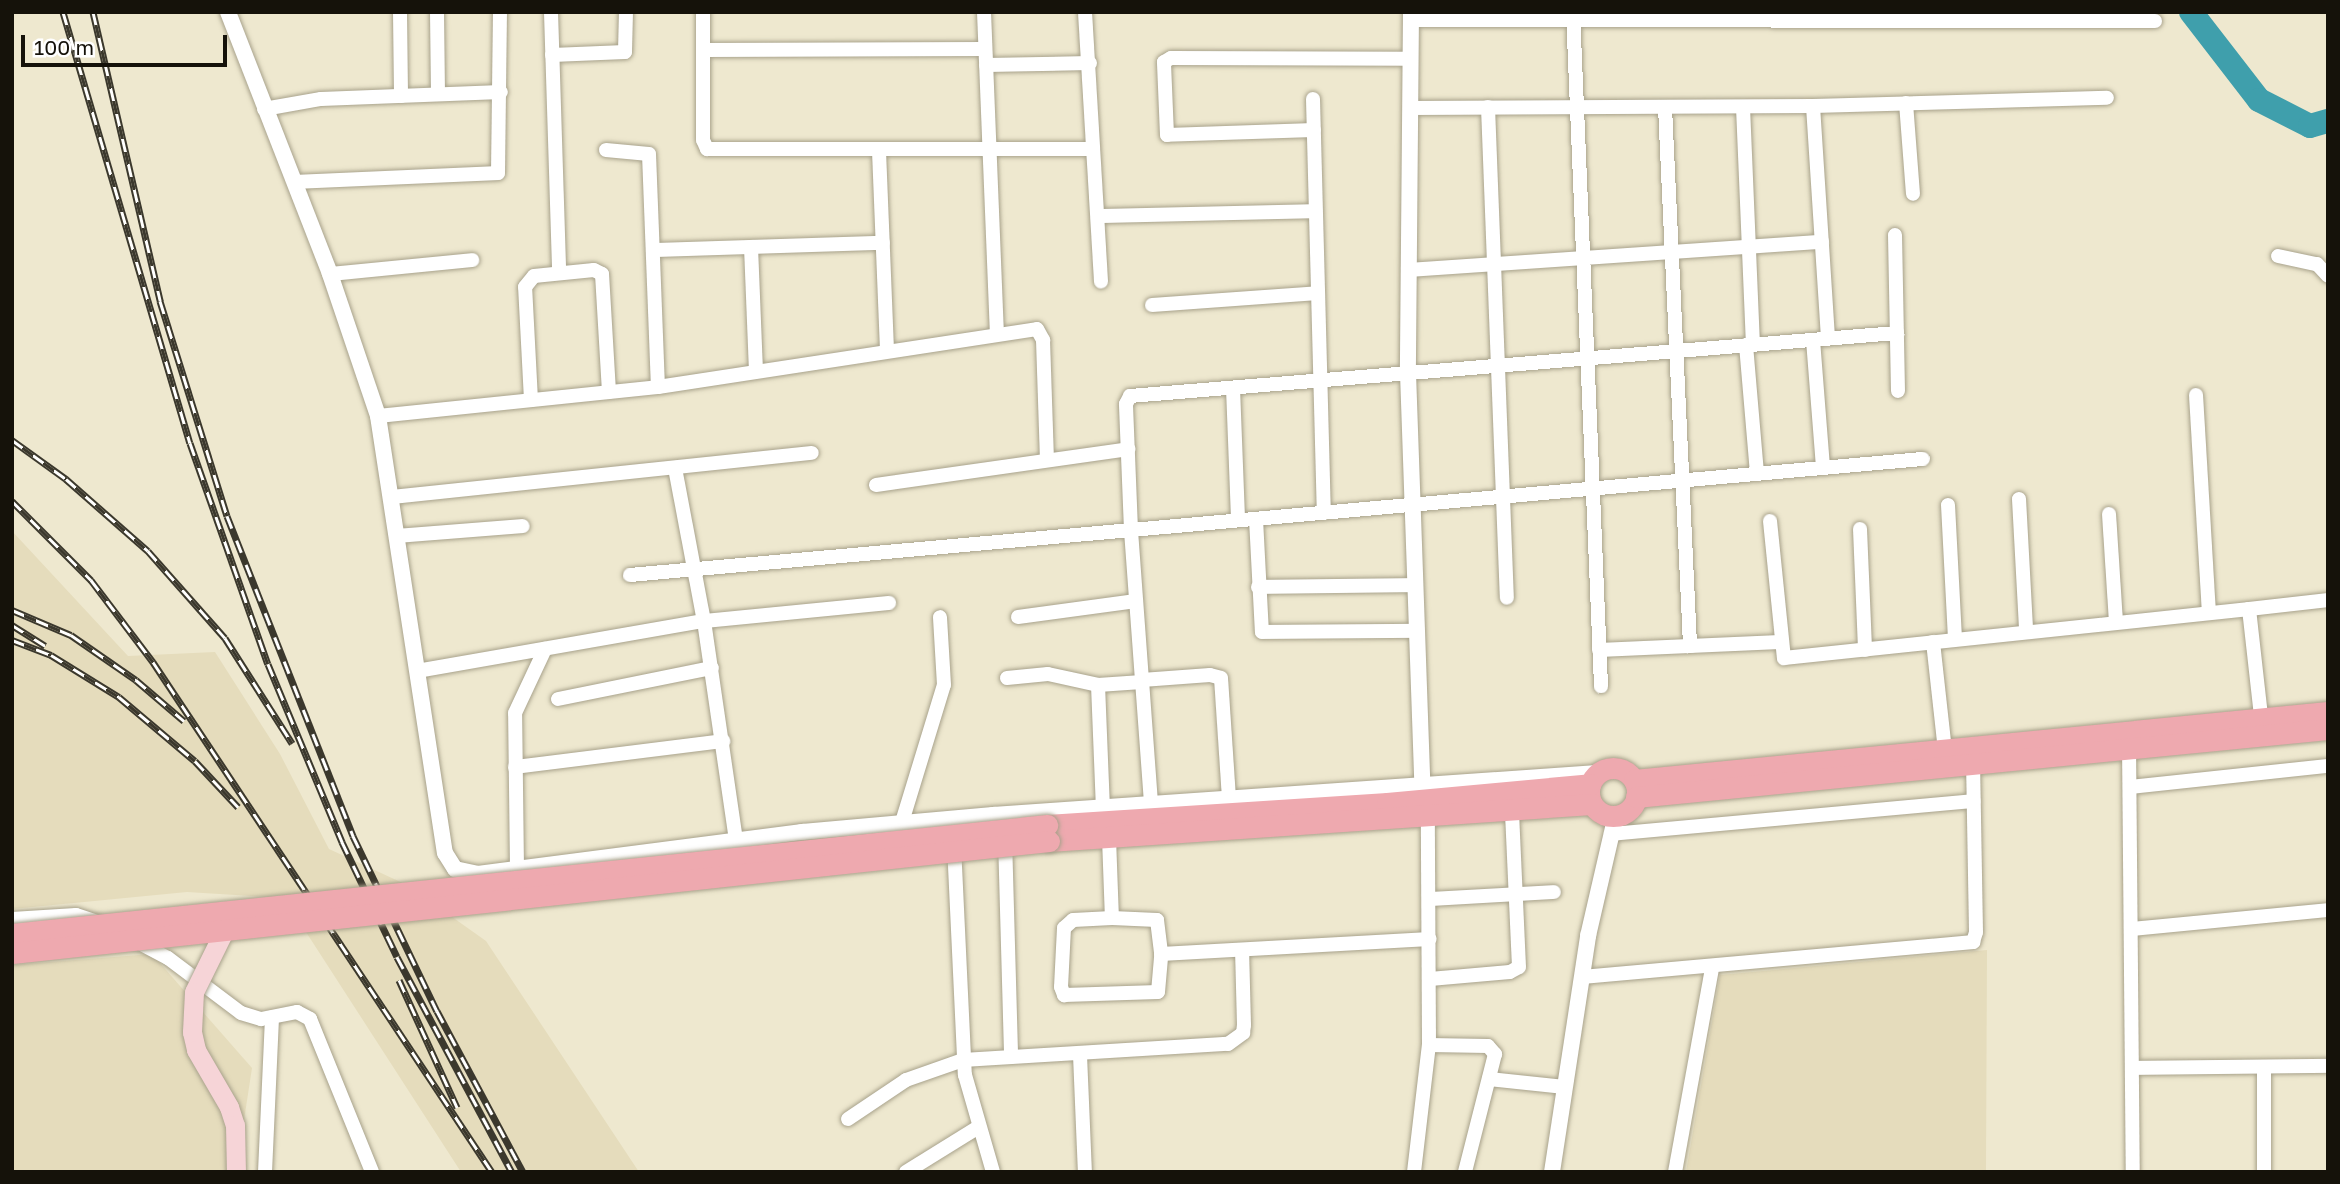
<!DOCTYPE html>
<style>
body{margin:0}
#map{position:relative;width:2340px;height:1184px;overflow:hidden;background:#eee8cf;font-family:"Golos Text",sans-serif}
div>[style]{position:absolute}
.built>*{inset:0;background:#e5dcbc}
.river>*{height:24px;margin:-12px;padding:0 12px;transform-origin:12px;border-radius:12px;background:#3f9fac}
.roads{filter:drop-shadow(0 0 2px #a8a28b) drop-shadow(0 0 2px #a8a28b)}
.minor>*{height:14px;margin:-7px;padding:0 7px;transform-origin:7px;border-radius:7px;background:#fff}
.tertiary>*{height:16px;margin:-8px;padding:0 8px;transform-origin:8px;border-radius:8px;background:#fff}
.primary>*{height:21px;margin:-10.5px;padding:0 10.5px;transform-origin:10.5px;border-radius:10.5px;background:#eea9af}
.primary>.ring{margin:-10.5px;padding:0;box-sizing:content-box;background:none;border:21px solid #eea9af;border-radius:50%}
.rail>*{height:7px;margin-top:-3.5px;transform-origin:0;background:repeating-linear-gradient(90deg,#fff 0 13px,#3b382d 0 26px);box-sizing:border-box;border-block:2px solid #3b382d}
.bridges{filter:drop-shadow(0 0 2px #a8a28b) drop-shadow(0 0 2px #a8a28b)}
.secondary-bridge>*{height:19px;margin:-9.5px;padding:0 9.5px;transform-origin:9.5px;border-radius:9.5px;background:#f6d4d7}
.primary-bridge>*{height:21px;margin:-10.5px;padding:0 10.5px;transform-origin:10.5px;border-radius:10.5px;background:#eea9af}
span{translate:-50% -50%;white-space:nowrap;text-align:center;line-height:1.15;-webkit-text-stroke:5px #fff;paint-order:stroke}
.frame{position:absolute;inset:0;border:14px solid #15120a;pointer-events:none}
.scale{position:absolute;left:21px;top:35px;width:206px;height:32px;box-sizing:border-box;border:4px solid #15120a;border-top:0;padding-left:9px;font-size:21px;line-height:24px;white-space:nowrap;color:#15120a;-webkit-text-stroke:5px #fff;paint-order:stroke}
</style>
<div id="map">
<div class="built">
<i style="clip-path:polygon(12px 531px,128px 656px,215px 652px,280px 754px,329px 849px,407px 885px,486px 941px,639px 1172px,461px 1172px,284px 898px,187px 892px,12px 909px)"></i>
<i style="clip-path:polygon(1987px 950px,1986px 1172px,1686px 1172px,1720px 975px)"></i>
<i style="clip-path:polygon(152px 954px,252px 1068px,236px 1172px,12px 1172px,12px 965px)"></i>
</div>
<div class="river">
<i style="left:2191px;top:12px;width:111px;rotate:52.3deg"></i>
<i style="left:2259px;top:100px;width:57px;rotate:27deg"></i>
<i style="left:2310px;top:126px;width:19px;rotate:-16deg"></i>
</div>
<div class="roads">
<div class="minor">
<i style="left:400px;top:12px;width:84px;rotate:89.3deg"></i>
<i style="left:437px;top:12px;width:82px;rotate:89.3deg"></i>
<i style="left:551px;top:12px;width:261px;rotate:88.2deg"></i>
<i style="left:703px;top:12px;width:128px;rotate:90deg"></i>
<i style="left:703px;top:140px;width:10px;rotate:66deg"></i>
<i style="left:707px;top:149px;width:386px"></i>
<i style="left:984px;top:12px;width:321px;rotate:87.7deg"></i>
<i style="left:1085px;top:12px;width:270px;rotate:86.6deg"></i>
<i style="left:1573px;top:12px;width:675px;rotate:87.62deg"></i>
<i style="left:1411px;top:20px;width:744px;rotate:0.08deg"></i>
<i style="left:703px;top:50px;width:282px;rotate:-0.2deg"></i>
<i style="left:552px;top:55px;width:73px;rotate:-2.4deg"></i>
<i style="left:625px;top:52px;width:40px;rotate:-88.6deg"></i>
<i style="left:986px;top:65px;width:104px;rotate:-1.1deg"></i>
<i style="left:1313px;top:99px;width:414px;rotate:88.5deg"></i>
<i style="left:1906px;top:103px;width:91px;rotate:85.6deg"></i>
<i style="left:1813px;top:106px;width:233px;rotate:86.3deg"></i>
<i style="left:1488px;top:107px;width:491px;rotate:87.8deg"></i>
<i style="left:1665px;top:107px;width:540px;rotate:87.34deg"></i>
<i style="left:1743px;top:107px;width:238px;rotate:87.6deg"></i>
<i style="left:1410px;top:108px;width:403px;rotate:-0.3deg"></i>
<i style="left:1813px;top:106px;width:294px;rotate:-1.6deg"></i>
<i style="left:264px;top:109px;width:58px;rotate:-10deg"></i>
<i style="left:321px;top:99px;width:180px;rotate:-2.2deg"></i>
<i style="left:1314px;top:130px;width:147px;rotate:178.1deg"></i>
<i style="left:1167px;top:135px;width:73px;rotate:-92.4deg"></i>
<i style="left:1164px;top:62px;width:8px;rotate:-30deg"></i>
<i style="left:1171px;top:58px;width:239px;rotate:0.2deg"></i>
<i style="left:606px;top:150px;width:43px;rotate:5.3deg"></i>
<i style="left:649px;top:154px;width:233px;rotate:87.8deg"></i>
<i style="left:879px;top:151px;width:200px;rotate:87.7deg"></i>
<i style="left:295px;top:182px;width:203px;rotate:-2.5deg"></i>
<i style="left:498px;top:173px;width:161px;rotate:-89.3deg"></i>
<i style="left:1098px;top:216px;width:217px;rotate:-1.3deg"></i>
<i style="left:1895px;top:235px;width:156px;rotate:88.9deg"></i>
<i style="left:751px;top:247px;width:124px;rotate:87.7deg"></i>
<i style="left:655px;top:250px;width:228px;rotate:-1.8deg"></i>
<i style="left:2278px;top:256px;width:40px;rotate:12deg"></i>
<i style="left:2317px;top:264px;width:16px;rotate:47deg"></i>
<i style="left:1408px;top:270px;width:415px;rotate:-3.9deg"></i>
<i style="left:330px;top:274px;width:143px;rotate:-5.6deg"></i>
<i style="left:1152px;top:305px;width:166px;rotate:-4.1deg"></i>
<i style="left:1813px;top:340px;width:128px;rotate:85.5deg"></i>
<i style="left:1746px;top:345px;width:129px;rotate:85.1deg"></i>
<i style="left:1233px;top:388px;width:132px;rotate:87.8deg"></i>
<i style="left:2196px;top:395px;width:218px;rotate:86.6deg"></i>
<i style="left:531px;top:400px;width:113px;rotate:-93deg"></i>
<i style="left:525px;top:287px;width:14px;rotate:-51deg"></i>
<i style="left:534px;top:276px;width:60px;rotate:-5.7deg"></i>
<i style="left:594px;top:270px;width:9px;rotate:27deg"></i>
<i style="left:602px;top:274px;width:118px;rotate:86.6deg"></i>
<i style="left:378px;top:416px;width:281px;rotate:-5.9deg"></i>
<i style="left:658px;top:387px;width:383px;rotate:-8.7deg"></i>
<i style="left:1037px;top:329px;width:13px;rotate:61deg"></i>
<i style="left:1043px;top:340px;width:118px;rotate:88.1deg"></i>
<i style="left:675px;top:468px;width:156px;rotate:79.3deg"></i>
<i style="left:704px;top:621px;width:222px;rotate:81.7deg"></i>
<i style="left:876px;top:485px;width:255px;rotate:-8.1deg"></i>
<i style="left:392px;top:497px;width:422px;rotate:-6deg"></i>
<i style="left:2019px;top:499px;width:130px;rotate:86.9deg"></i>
<i style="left:1948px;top:505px;width:133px;rotate:87deg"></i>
<i style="left:2109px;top:514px;width:107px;rotate:86.3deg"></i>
<i style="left:1256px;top:519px;width:113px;rotate:87deg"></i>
<i style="left:1262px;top:632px;width:155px;rotate:-0.4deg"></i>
<i style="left:1770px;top:521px;width:138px;rotate:84.2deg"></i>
<i style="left:1784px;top:658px;width:468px;rotate:-6deg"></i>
<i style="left:2249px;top:609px;width:117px;rotate:83.6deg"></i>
<i style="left:1860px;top:529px;width:121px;rotate:87.6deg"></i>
<i style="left:397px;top:536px;width:126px;rotate:-4.5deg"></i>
<i style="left:630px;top:575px;width:1298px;rotate:-5.13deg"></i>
<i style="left:1258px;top:587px;width:157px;rotate:-0.7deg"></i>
<i style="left:2249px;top:609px;width:80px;rotate:-6.5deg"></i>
<i style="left:1018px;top:617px;width:119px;rotate:-7.7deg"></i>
<i style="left:1933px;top:642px;width:118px;rotate:83.7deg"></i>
<i style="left:1599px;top:650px;width:181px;rotate:-2.5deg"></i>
<i style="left:417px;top:671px;width:291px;rotate:-9.9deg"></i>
<i style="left:704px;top:621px;width:186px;rotate:-5.6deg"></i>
<i style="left:1007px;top:678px;width:41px;rotate:-5.6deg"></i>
<i style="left:1048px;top:674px;width:51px;rotate:12.4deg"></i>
<i style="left:1098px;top:685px;width:44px;rotate:-3.9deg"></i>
<i style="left:1142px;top:680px;width:68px;rotate:-4.2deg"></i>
<i style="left:1210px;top:675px;width:11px;rotate:15deg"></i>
<i style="left:1221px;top:678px;width:120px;rotate:86.2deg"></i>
<i style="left:1098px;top:685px;width:122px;rotate:87.7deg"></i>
<i style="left:558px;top:699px;width:157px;rotate:-11.4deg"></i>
<i style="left:2129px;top:743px;width:429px;rotate:89.5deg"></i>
<i style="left:515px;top:767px;width:210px;rotate:-7.1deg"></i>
<i style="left:2130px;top:787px;width:199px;rotate:-6.1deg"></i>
<i style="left:1151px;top:803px;width:274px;rotate:-94.2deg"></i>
<i style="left:1131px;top:530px;width:126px;rotate:-92.3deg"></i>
<i style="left:1126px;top:404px;width:9px;rotate:-63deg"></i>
<i style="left:1130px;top:396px;width:770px;rotate:-4.7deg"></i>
<i style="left:902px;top:822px;width:143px;rotate:-73deg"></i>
<i style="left:944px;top:685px;width:68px;rotate:-93.4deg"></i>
<i style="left:1611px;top:834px;width:364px;rotate:-5.2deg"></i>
<i style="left:1005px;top:838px;width:219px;rotate:88.4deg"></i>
<i style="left:1109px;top:838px;width:80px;rotate:87.9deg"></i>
<i style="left:1112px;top:918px;width:39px;rotate:177deg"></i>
<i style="left:1073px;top:920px;width:12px;rotate:138deg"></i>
<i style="left:1064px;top:928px;width:59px;rotate:92.9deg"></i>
<i style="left:1061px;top:987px;width:9px;rotate:69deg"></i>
<i style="left:1064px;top:995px;width:94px;rotate:-1.8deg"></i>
<i style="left:1158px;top:992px;width:38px;rotate:-85deg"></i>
<i style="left:1161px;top:954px;width:269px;rotate:-3.2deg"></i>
<i style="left:954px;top:845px;width:230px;rotate:87.3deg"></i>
<i style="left:965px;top:1075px;width:101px;rotate:73.9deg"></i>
<i style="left:517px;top:869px;width:156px;rotate:-90.7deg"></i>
<i style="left:515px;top:713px;width:71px;rotate:-64.9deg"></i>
<i style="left:1429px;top:899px;width:125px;rotate:-3.2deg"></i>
<i style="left:1112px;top:918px;width:45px;rotate:2.5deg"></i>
<i style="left:1157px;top:920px;width:34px;rotate:83deg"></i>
<i style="left:12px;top:919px;width:64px;rotate:-3.6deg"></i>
<i style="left:76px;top:915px;width:22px;rotate:18deg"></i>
<i style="left:2131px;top:929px;width:198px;rotate:-5.5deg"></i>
<i style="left:134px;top:940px;width:38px;rotate:28deg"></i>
<i style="left:168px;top:958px;width:91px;rotate:37deg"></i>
<i style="left:241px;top:1013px;width:21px;rotate:17deg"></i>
<i style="left:261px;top:1019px;width:37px;rotate:-11deg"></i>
<i style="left:297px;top:1012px;width:15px;rotate:28deg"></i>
<i style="left:310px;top:1019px;width:165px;rotate:67.9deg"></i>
<i style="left:1582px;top:977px;width:393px;rotate:-5.1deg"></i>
<i style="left:1973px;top:942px;width:10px;rotate:-73deg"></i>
<i style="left:1976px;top:932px;width:168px;rotate:-91deg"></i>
<i style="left:1430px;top:979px;width:80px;rotate:-5deg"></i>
<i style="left:1510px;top:972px;width:10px;rotate:-29deg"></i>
<i style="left:1519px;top:967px;width:156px;rotate:-92.6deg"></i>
<i style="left:1429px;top:1045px;width:59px;rotate:1deg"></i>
<i style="left:1488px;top:1046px;width:11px;rotate:49deg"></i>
<i style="left:1495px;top:1054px;width:122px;rotate:104.3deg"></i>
<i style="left:1080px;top:1055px;width:117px;rotate:87.6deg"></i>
<i style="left:2264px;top:1067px;width:105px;rotate:90deg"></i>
<i style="left:2132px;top:1068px;width:196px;rotate:-0.6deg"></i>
<i style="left:1489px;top:1079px;width:76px;rotate:6deg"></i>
<i style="left:848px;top:1119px;width:70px;rotate:-33.9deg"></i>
<i style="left:906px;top:1080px;width:60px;rotate:-19.3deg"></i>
<i style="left:963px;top:1060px;width:265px;rotate:-3.5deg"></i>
<i style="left:1228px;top:1044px;width:19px;rotate:-36deg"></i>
<i style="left:1243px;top:1033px;width:8px;rotate:-83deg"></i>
<i style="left:1244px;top:1025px;width:74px;rotate:-91.5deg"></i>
<i style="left:265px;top:1172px;width:155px;rotate:-87.4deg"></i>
<i style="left:906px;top:1172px;width:84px;rotate:-31.8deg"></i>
<i style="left:1414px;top:1172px;width:128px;rotate:-83.3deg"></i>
<i style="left:1429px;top:1045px;width:228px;rotate:-90.3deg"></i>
<i style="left:1675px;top:1172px;width:207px;rotate:-79.7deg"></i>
</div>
<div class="tertiary">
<i style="left:228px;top:12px;width:281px;rotate:68.7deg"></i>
<i style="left:330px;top:274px;width:150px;rotate:71.3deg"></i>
<i style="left:378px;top:416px;width:442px;rotate:81.3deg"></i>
<i style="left:445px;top:853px;width:19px;rotate:58deg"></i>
<i style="left:455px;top:869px;width:24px;rotate:12deg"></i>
<i style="left:478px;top:874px;width:327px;rotate:-7.4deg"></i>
<i style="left:802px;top:832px;width:192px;rotate:-5.1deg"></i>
<i style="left:993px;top:815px;width:606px;rotate:-3.97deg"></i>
<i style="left:1411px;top:12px;width:361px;rotate:90.5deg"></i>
<i style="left:1408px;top:373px;width:420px;rotate:88deg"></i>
<i style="left:1552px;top:1172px;width:239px;rotate:-81.3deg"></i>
<i style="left:1588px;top:936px;width:124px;rotate:-77deg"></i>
</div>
<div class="primary">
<i class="ring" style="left:1589px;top:768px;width:27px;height:27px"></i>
<i style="left:1634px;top:780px;width:697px;rotate:-5.6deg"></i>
<i style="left:1636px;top:797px;width:695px;rotate:-5.61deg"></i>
<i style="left:1047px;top:825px;width:341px;rotate:-3.7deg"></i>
<i style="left:1387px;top:803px;width:204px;rotate:-5.3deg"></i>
<i style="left:1049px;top:841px;width:544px;rotate:-3.9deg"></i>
</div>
</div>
<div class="rail">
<i style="left:63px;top:12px;width:449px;rotate:73.6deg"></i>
<i style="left:190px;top:443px;width:234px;rotate:70.6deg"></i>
<i style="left:268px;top:664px;width:193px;rotate:67.4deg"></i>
<i style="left:342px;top:842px;width:127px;rotate:64.4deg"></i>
<i style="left:397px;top:957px;width:244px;rotate:61.9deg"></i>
<i style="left:93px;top:12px;width:297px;rotate:76.9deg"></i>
<i style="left:160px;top:301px;width:225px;rotate:72.7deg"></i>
<i style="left:227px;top:516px;width:344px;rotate:68.5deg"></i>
<i style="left:353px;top:836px;width:194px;rotate:64.4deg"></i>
<i style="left:437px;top:1011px;width:183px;rotate:61.9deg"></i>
<i style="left:12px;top:440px;width:67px;rotate:35.8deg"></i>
<i style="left:66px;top:479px;width:109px;rotate:41.3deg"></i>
<i style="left:148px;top:551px;width:116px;rotate:48.5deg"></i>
<i style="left:225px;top:638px;width:125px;rotate:57.5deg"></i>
<i style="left:12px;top:501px;width:112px;rotate:45deg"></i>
<i style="left:91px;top:580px;width:103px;rotate:52.9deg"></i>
<i style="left:153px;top:662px;width:612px;rotate:56.39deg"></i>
<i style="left:12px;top:610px;width:64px;rotate:23deg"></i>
<i style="left:71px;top:635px;width:79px;rotate:34.7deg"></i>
<i style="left:136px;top:680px;width:63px;rotate:40.5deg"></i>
<i style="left:12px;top:625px;width:39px;rotate:32deg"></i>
<i style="left:12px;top:640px;width:42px;rotate:21deg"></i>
<i style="left:51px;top:655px;width:80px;rotate:31.7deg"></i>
<i style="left:119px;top:697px;width:99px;rotate:40.1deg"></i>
<i style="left:195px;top:761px;width:63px;rotate:46.9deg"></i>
<i style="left:399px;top:980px;width:140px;rotate:65.5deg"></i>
</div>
<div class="bridges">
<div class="secondary-bridge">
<i style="left:224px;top:931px;width:68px;rotate:116.2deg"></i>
<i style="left:194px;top:992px;width:40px;rotate:92.9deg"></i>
<i style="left:192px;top:1032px;width:18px;rotate:77deg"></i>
<i style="left:196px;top:1050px;width:66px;rotate:59.9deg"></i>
<i style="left:229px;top:1107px;width:19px;rotate:72deg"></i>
<i style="left:235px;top:1125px;width:47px;rotate:88.8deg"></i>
</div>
<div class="primary-bridge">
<i style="left:12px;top:934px;width:1041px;rotate:-6.01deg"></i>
<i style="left:12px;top:953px;width:1043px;rotate:-6.16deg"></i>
</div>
</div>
<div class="frame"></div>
<div class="scale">100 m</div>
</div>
